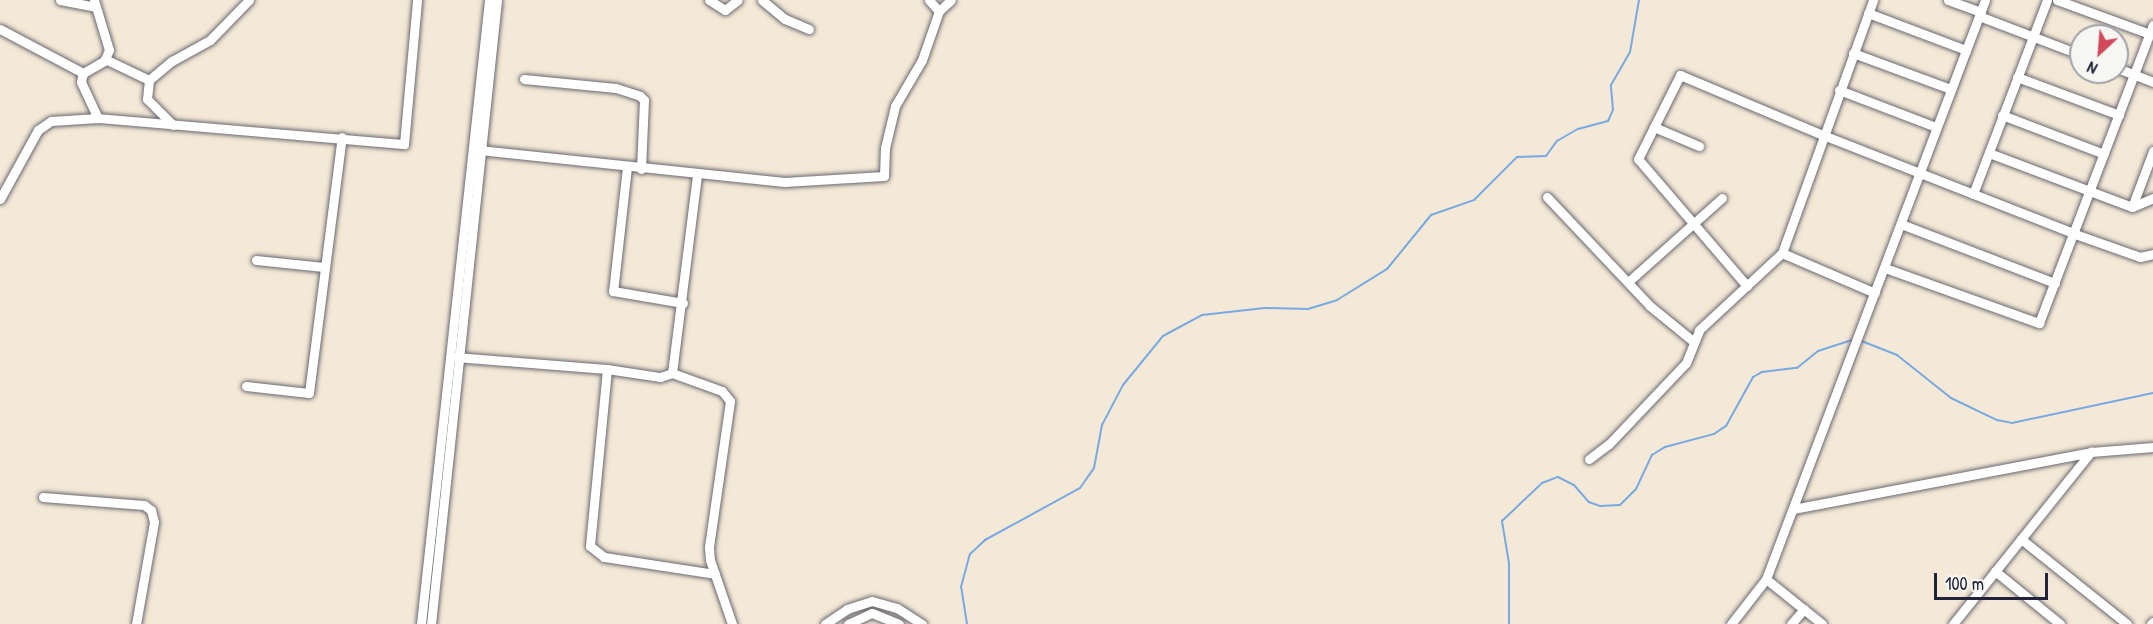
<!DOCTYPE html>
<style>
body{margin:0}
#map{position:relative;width:2153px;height:624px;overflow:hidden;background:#f3e9d6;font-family:"Patrick Hand",sans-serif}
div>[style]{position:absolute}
.stream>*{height:2px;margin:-1px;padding:0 1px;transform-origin:1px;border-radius:1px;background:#79a9e3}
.roads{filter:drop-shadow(0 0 2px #6b6871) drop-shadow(0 0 2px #6b6871)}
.minor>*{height:9px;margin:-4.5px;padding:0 4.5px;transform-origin:4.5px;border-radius:4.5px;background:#fff}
span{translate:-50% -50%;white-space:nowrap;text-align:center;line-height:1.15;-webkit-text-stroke:4.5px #f6f6f2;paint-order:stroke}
.north{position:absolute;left:2069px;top:24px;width:60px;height:60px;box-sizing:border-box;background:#f6f6f2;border:2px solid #a1a1a9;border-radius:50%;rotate:206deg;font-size:16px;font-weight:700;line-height:24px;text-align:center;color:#22223b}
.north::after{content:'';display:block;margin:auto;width:21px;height:27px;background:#d1495b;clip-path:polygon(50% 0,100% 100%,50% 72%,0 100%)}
.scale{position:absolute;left:1934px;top:573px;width:114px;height:27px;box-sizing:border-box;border:3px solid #22223b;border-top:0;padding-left:8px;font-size:18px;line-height:21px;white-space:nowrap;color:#22223b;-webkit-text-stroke:4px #f6f6f2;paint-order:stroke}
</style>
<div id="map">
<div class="stream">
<i style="left:1859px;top:340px;width:41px;rotate:21.5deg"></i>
<i style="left:1897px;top:355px;width:69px;rotate:38.5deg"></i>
<i style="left:1951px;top:398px;width:51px;rotate:25.6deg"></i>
<i style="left:1997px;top:420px;width:15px;rotate:11deg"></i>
<i style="left:2012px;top:423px;width:144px;rotate:-12deg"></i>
<i style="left:967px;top:624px;width:37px;rotate:-99deg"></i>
<i style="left:961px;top:587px;width:34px;rotate:-75deg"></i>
<i style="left:970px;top:554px;width:21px;rotate:-43deg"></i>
<i style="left:985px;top:540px;width:108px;rotate:-28.7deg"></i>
<i style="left:1080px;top:488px;width:24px;rotate:-55deg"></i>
<i style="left:1094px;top:468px;width:44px;rotate:-79.5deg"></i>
<i style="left:1102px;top:425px;width:45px;rotate:-62.3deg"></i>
<i style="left:1123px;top:385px;width:63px;rotate:-50.8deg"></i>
<i style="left:1163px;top:336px;width:44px;rotate:-28.3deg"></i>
<i style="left:1202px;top:315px;width:63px;rotate:-6.3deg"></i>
<i style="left:1265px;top:308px;width:43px;rotate:1.3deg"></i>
<i style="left:1308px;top:309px;width:30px;rotate:-17deg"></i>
<i style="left:1337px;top:300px;width:59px;rotate:-31.8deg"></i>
<i style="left:1387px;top:269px;width:70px;rotate:-50.8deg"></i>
<i style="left:1431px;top:215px;width:46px;rotate:-19.2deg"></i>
<i style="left:1474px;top:200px;width:61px;rotate:-45deg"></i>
<i style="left:1517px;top:157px;width:29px;rotate:-2deg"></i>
<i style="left:1546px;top:156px;width:19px;rotate:-54deg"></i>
<i style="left:1557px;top:141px;width:24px;rotate:-30deg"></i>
<i style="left:1578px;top:129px;width:31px;rotate:-15deg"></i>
<i style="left:1608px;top:121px;width:12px;rotate:-66deg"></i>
<i style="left:1613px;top:110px;width:25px;rotate:-95deg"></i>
<i style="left:1611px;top:85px;width:38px;rotate:-60deg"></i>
<i style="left:1630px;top:52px;width:53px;rotate:-80.2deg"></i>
<i style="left:1509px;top:624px;width:61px;rotate:-90deg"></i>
<i style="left:1509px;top:563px;width:43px;rotate:-99.5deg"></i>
<i style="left:1502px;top:521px;width:55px;rotate:-43.5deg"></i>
<i style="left:1542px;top:483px;width:17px;rotate:-21deg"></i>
<i style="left:1558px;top:477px;width:18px;rotate:27deg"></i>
<i style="left:1574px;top:485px;width:23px;rotate:49deg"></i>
<i style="left:1589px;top:502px;width:12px;rotate:20deg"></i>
<i style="left:1600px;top:506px;width:20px;rotate:-3deg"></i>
<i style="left:1620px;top:505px;width:23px;rotate:-45deg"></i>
<i style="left:1636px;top:489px;width:38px;rotate:-65deg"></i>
<i style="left:1652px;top:455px;width:15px;rotate:-32deg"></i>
<i style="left:1665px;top:447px;width:51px;rotate:-14.9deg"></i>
<i style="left:1714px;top:434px;width:14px;rotate:-34deg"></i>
<i style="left:1726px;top:426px;width:56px;rotate:-61.1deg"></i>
<i style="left:1753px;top:377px;width:10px;rotate:-29deg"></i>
<i style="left:1762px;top:372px;width:35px;rotate:-7deg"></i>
<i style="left:1797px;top:368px;width:27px;rotate:-39deg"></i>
<i style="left:1818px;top:351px;width:38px;rotate:-18deg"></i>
</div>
<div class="roads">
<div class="minor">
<i style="left:60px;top:0;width:36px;rotate:11deg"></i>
<i style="left:94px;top:0;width:52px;rotate:73.3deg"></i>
<i style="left:109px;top:50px;width:12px;rotate:114deg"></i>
<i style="left:104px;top:61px;width:24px;rotate:150deg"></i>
<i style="left:83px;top:73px;width:9px;rotate:103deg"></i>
<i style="left:81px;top:82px;width:40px;rotate:65deg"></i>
<i style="left:709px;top:0;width:19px;rotate:32deg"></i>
<i style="left:725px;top:10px;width:16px;rotate:-38deg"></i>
<i style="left:762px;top:0;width:30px;rotate:40deg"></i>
<i style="left:785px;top:19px;width:26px;rotate:23deg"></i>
<i style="left:929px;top:0;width:15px;rotate:48deg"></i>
<i style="left:1948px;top:0;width:35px;rotate:20deg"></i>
<i style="left:2057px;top:0;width:99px;rotate:20.1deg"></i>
<i style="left:1868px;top:13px;width:105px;rotate:20.7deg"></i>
<i style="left:1979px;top:16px;width:109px;rotate:20.9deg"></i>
<i style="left:0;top:29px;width:94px;rotate:27.9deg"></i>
<i style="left:1853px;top:53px;width:104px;rotate:20.2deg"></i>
<i style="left:105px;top:59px;width:49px;rotate:25.5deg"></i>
<i style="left:2117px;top:68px;width:39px;rotate:21deg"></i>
<i style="left:2017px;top:77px;width:109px;rotate:20.4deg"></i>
<i style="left:524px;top:79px;width:92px;rotate:5.6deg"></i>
<i style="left:616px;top:88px;width:25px;rotate:18deg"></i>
<i style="left:640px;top:96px;width:6px;rotate:45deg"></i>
<i style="left:644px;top:100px;width:69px;rotate:92.5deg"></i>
<i style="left:1839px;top:90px;width:104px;rotate:20.9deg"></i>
<i style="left:2002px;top:115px;width:109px;rotate:20.9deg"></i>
<i style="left:173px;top:125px;width:37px;rotate:-135deg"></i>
<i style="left:147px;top:99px;width:19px;rotate:-84deg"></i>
<i style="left:149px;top:80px;width:30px;rotate:-40deg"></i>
<i style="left:172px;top:61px;width:43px;rotate:-28.9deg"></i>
<i style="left:210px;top:40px;width:56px;rotate:-45.7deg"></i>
<i style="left:1654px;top:127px;width:49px;rotate:22.9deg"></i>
<i style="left:479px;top:150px;width:307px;rotate:6deg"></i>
<i style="left:784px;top:182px;width:100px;rotate:-3.4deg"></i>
<i style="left:884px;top:176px;width:28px;rotate:-88deg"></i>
<i style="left:885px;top:148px;width:43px;rotate:-76.6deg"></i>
<i style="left:895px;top:106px;width:53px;rotate:-59.6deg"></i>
<i style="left:922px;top:60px;width:52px;rotate:-70.9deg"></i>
<i style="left:939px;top:11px;width:16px;rotate:-43deg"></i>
<i style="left:1989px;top:153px;width:153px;rotate:20.7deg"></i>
<i style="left:2132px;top:207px;width:23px;rotate:-23deg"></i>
<i style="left:627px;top:167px;width:125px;rotate:96.4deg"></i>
<i style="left:613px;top:291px;width:71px;rotate:9.7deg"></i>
<i style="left:1973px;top:194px;width:208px;rotate:-69.1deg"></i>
<i style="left:1547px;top:197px;width:150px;rotate:46.6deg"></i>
<i style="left:1650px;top:306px;width:57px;rotate:39.3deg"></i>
<i style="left:0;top:199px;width:79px;rotate:-61.2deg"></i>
<i style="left:38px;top:130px;width:16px;rotate:-35deg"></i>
<i style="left:51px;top:121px;width:47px;rotate:-3.7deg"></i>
<i style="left:98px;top:118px;width:307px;rotate:4.9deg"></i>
<i style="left:404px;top:144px;width:145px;rotate:-84.8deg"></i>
<i style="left:2132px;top:207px;width:60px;rotate:-69.4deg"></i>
<i style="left:1901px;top:224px;width:165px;rotate:21deg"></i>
<i style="left:1782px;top:253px;width:101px;rotate:23.3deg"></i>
<i style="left:256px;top:260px;width:68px;rotate:5.9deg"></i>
<i style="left:1885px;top:268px;width:164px;rotate:19.7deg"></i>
<i style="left:2039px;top:323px;width:319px;rotate:-69.1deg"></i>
<i style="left:1628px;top:282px;width:126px;rotate:-41.8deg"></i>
<i style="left:1747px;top:286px;width:167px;rotate:-130.6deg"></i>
<i style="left:1638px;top:159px;width:94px;rotate:-63.4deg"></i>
<i style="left:1680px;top:75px;width:155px;rotate:22.8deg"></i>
<i style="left:1823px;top:135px;width:271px;rotate:21.4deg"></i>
<i style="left:2075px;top:234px;width:69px;rotate:19.5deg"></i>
<i style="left:2140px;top:257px;width:13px;rotate:-13deg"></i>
<i style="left:455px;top:357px;width:152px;rotate:4.5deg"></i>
<i style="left:607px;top:369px;width:54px;rotate:8.6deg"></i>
<i style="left:660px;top:377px;width:13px;rotate:-18deg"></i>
<i style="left:672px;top:373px;width:201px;rotate:-82.8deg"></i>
<i style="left:607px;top:369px;width:178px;rotate:95.5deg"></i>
<i style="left:590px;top:546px;width:18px;rotate:38deg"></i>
<i style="left:604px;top:557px;width:112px;rotate:8.7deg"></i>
<i style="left:672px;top:373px;width:53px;rotate:19.8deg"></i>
<i style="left:722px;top:391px;width:13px;rotate:51deg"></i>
<i style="left:730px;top:401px;width:148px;rotate:98.2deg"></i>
<i style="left:709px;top:547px;width:13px;rotate:86deg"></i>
<i style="left:710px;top:560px;width:68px;rotate:71deg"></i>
<i style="left:246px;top:386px;width:63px;rotate:6.3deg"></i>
<i style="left:309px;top:393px;width:258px;rotate:-82.7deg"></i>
<i style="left:1589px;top:459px;width:25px;rotate:-37deg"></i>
<i style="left:1609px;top:444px;width:112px;rotate:-46.5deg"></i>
<i style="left:1686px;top:363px;width:35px;rotate:-68deg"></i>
<i style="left:1699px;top:330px;width:113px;rotate:-42.9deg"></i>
<i style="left:1782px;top:253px;width:269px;rotate:-70.2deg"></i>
<i style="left:43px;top:497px;width:101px;rotate:4.5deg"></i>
<i style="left:144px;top:505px;width:9px;rotate:36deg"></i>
<i style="left:151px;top:510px;width:12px;rotate:76deg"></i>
<i style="left:154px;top:522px;width:104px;rotate:100deg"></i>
<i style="left:1793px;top:509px;width:303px;rotate:-10.8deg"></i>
<i style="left:2091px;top:452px;width:62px;rotate:-4.6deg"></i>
<i style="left:2021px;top:539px;width:136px;rotate:38.7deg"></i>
<i style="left:1995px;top:571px;width:84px;rotate:39.2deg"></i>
<i style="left:1766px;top:579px;width:72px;rotate:38.8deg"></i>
<i style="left:421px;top:624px;width:628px;rotate:-83.78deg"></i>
<i style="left:431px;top:624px;width:627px;rotate:-83.96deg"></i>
<i style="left:825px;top:624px;width:27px;rotate:-34deg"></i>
<i style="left:847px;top:609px;width:26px;rotate:-18deg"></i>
<i style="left:872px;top:601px;width:26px;rotate:16deg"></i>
<i style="left:897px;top:608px;width:30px;rotate:33deg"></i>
<i style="left:848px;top:624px;width:26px;rotate:-25deg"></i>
<i style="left:872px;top:613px;width:29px;rotate:22deg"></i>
<i style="left:1731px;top:624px;width:57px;rotate:-52.1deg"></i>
<i style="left:1766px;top:579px;width:619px;rotate:-69.28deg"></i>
<i style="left:1791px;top:624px;width:20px;rotate:-49deg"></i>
<i style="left:1953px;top:624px;width:221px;rotate:-51.3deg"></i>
<i style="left:2151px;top:624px;width:3px;rotate:-45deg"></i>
</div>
</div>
<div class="north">N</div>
<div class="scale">100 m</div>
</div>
